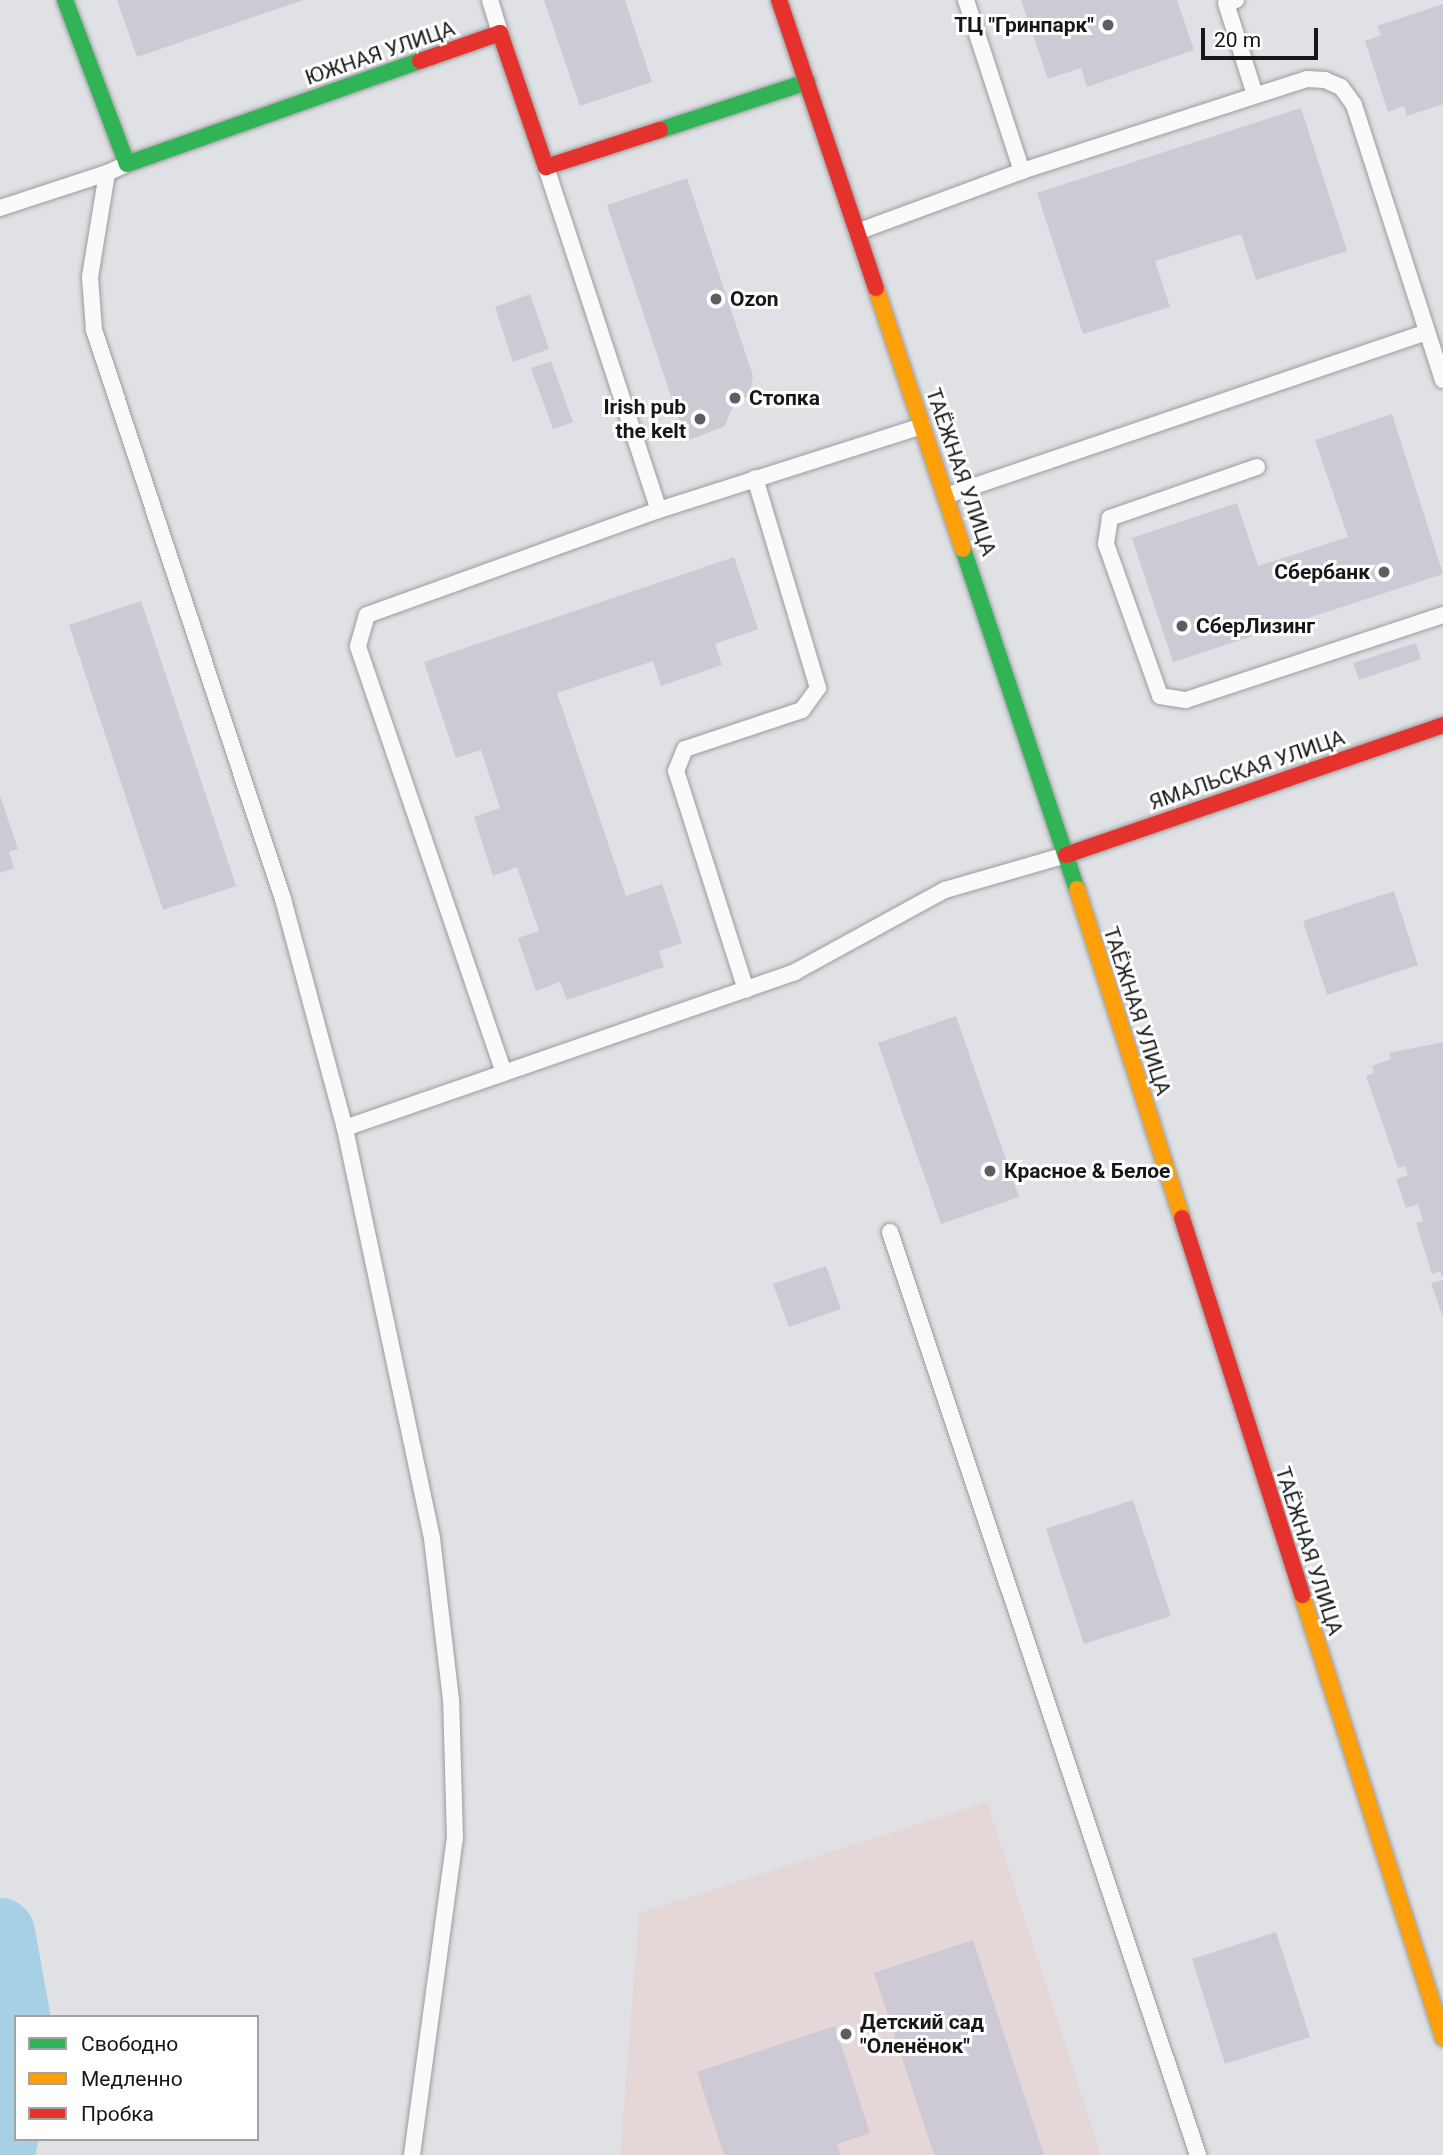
<!DOCTYPE html>
<meta charset="utf-8">
<style>
body{margin:0}
#map{position:relative;width:1443px;height:2155px;overflow:hidden;background:#dfe1e4;font-family:Roboto,sans-serif}
div>[style]{position:absolute}
.education>*{inset:0;background:#e5d7d7}
.river>*{height:70px;margin:-35px;padding:0 35px;transform-origin:35px;border-radius:35px;background:#a7d0e4}
.building>*{inset:0;background:#cecad5}
.roads{filter:drop-shadow(0 0 2px #9a9c9e) drop-shadow(0 0 2px #9a9c9e)}
.lane>*{height:16px;margin:-8px;padding:0 8px;transform-origin:8px;border-radius:8px;background:#fafafb}
.fast>*{height:16px;margin:-8px;padding:0 8px;transform-origin:8px;border-radius:8px;background:#30b455}
.slow>*{height:16px;margin:-8px;padding:0 8px;transform-origin:8px;border-radius:8px;background:#ff9f0a}
.jam>*{height:16px;margin:-8px;padding:0 8px;transform-origin:8px;border-radius:8px;background:#e5322d}
.dots>*{width:19px;height:19px;translate:-50% -50%;box-sizing:border-box;border:4px solid #fff;border-radius:50%}
span{translate:-50% -50%;white-space:nowrap;text-align:center;line-height:1.15;-webkit-text-stroke:6px #fff;paint-order:stroke}
.poi-label{font-size:21px;color:#151718;font-weight:700}
.right{translate:-100% -50%;text-align:right}
.left{translate:0 -50%;text-align:left}
.street-label{font-size:21px;color:#151718}
.legend{position:absolute;left:14px;top:2015px;width:245px;height:126px;box-sizing:border-box;background:#fff;border:2px solid #a1a2a3;margin:0;padding:9px 12px;list-style:none;font-size:21px;color:#151718}
.legend li{display:flex;align-items:center;gap:14px;height:35px}
.legend b{width:35px;border:2px solid #a1a2a3}
.scale{position:absolute;left:1201px;top:28px;width:117px;height:32px;box-sizing:border-box;border:4px solid #151718;border-top:0;padding-left:9px;font-size:21px;line-height:24px;white-space:nowrap;color:#151718;-webkit-text-stroke:5px #fff;paint-order:stroke}
</style>
<div id="map">
<div class="education">
<i style="clip-path:polygon(987px 1802px,1101px 2155px,620px 2155px,639px 1913px)"></i>
</div>
<div class="river">
<i style="left:0;top:1933px;width:89px;rotate:79.7deg"></i>
<i style="left:0;top:2152px;width:70px;rotate:-76.8deg"></i>
</div>
<div class="building">
<i style="clip-path:polygon(117px 0,303px 0,137px 57px)"></i>
<i style="clip-path:polygon(544px 0,625px 0,652px 82px,580px 106px)"></i>
<i style="clip-path:polygon(1021px 0,1177px 0,1194px 50px,1087px 87px,1081px 68px,1048px 79px)"></i>
<i style="clip-path:polygon(1443px 4px,1443px 104px,1407px 116px,1404px 106px,1388px 112px,1365px 41px,1381px 35px,1377px 26px)"></i>
<i style="clip-path:polygon(1301px 108px,1347px 251px,1256px 280px,1241px 234px,1155px 261px,1170px 307px,1083px 334px,1037px 193px)"></i>
<i style="clip-path:polygon(687px 178px,753px 376px,750px 394px,731px 410px,725px 426px,686px 441px,607px 205px)"></i>
<i style="clip-path:polygon(530px 294px,549px 349px,513px 362px,495px 307px)"></i>
<i style="clip-path:polygon(551px 361px,573px 422px,553px 429px,531px 368px)"></i>
<i style="clip-path:polygon(1392px 414px,1443px 574px,1173px 662px,1132px 538px,1237px 503px,1258px 566px,1348px 537px,1315px 440px)"></i>
<i style="clip-path:polygon(734px 557px,758px 629px,715px 644px,722px 665px,661px 686px,653px 661px,557px 693px,626px 896px,662px 884px,682px 943px,659px 951px,664px 967px,567px 1000px,560px 982px,536px 991px,518px 938px,539px 931px,517px 867px,493px 876px,474px 817px,500px 808px,481px 750px,456px 758px,424px 662px)"></i>
<i style="clip-path:polygon(141px 601px,236px 886px,163px 910px,69px 625px)"></i>
<i style="clip-path:polygon(1416px 643px,1421px 659px,1359px 680px,1353px 663px)"></i>
<i style="clip-path:polygon(0 796px,18px 849px,9px 852px,14px 868px,0 873px)"></i>
<i style="clip-path:polygon(1394px 891px,1418px 965px,1327px 995px,1303px 921px)"></i>
<i style="clip-path:polygon(956px 1016px,1019px 1197px,941px 1224px,878px 1043px)"></i>
<i style="clip-path:polygon(1443px 1042px,1443px 1279px,1440px 1271px,1432px 1274px,1416px 1223px,1423px 1221px,1418px 1204px,1406px 1208px,1396px 1179px,1408px 1175px,1405px 1166px,1398px 1168px,1366px 1076px,1374px 1073px,1372px 1066px,1391px 1059px,1389px 1053px)"></i>
<i style="clip-path:polygon(826px 1266px,841px 1309px,789px 1327px,773px 1284px)"></i>
<i style="clip-path:polygon(1443px 1280px,1443px 1318px,1431px 1283px)"></i>
<i style="clip-path:polygon(1133px 1500px,1171px 1616px,1084px 1644px,1046px 1529px)"></i>
<i style="clip-path:polygon(1276px 1932px,1310px 2037px,1225px 2064px,1192px 1959px)"></i>
<i style="clip-path:polygon(973px 1940px,1044px 2155px,934px 2155px,874px 1973px)"></i>
<i style="clip-path:polygon(835px 2026px,870px 2133px,837px 2144px,841px 2155px,724px 2155px,697px 2072px)"></i>
</div>
<div class="roads">
<div class="lane">
<i style="left:490px;top:0;width:34px;rotate:73deg"></i>
<i style="left:966px;top:0;width:180px;rotate:71.9deg"></i>
<i style="left:1236px;top:0;width:10px;rotate:163deg"></i>
<i style="left:1226px;top:3px;width:96px;rotate:72.5deg"></i>
<i style="left:127px;top:164px;width:22px;rotate:156deg"></i>
<i style="left:107px;top:173px;width:105px;rotate:99.3deg"></i>
<i style="left:90px;top:277px;width:53px;rotate:85.7deg"></i>
<i style="left:94px;top:330px;width:600px;rotate:71.63deg"></i>
<i style="left:283px;top:899px;width:237px;rotate:74.9deg"></i>
<i style="left:546px;top:167px;width:361px;rotate:71.8deg"></i>
<i style="left:0;top:208px;width:113px;rotate:-18.1deg"></i>
<i style="left:857px;top:232px;width:176px;rotate:-20.3deg"></i>
<i style="left:1022px;top:171px;width:299px;rotate:-17.9deg"></i>
<i style="left:1307px;top:79px;width:18px;rotate:3deg"></i>
<i style="left:1325px;top:80px;width:17px;rotate:24deg"></i>
<i style="left:1341px;top:87px;width:22px;rotate:54deg"></i>
<i style="left:1354px;top:105px;width:289px;rotate:72.1deg"></i>
<i style="left:1257px;top:467px;width:156px;rotate:160.9deg"></i>
<i style="left:1110px;top:518px;width:26px;rotate:99deg"></i>
<i style="left:1106px;top:544px;width:161px;rotate:70.4deg"></i>
<i style="left:1160px;top:696px;width:26px;rotate:9deg"></i>
<i style="left:1186px;top:700px;width:271px;rotate:-18.3deg"></i>
<i style="left:948px;top:495px;width:506px;rotate:-18.79deg"></i>
<i style="left:746px;top:990px;width:230px;rotate:-107.7deg"></i>
<i style="left:676px;top:771px;width:24px;rotate:-68deg"></i>
<i style="left:685px;top:749px;width:123px;rotate:-18.4deg"></i>
<i style="left:802px;top:710px;width:27px;rotate:-54deg"></i>
<i style="left:818px;top:688px;width:219px;rotate:-106.7deg"></i>
<i style="left:504px;top:1073px;width:451px;rotate:-108.9deg"></i>
<i style="left:358px;top:646px;width:32px;rotate:-74deg"></i>
<i style="left:367px;top:615px;width:310px;rotate:-19.8deg"></i>
<i style="left:659px;top:510px;width:276px;rotate:-17.7deg"></i>
<i style="left:890px;top:1232px;width:973px;rotate:71.55deg"></i>
<i style="left:412px;top:2155px;width:319px;rotate:-82.3deg"></i>
<i style="left:455px;top:1839px;width:139px;rotate:-91.6deg"></i>
<i style="left:451px;top:1700px;width:163px;rotate:-96.7deg"></i>
<i style="left:432px;top:1538px;width:419px;rotate:-102deg"></i>
<i style="left:345px;top:1128px;width:476px;rotate:-19.1deg"></i>
<i style="left:795px;top:972px;width:171px;rotate:-28.7deg"></i>
<i style="left:945px;top:890px;width:126px;rotate:-16.1deg"></i>
</div>
<div class="fast">
<i style="left:65px;top:0;width:175px;rotate:69.3deg"></i>
<i style="left:127px;top:164px;width:311px;rotate:-19.4deg"></i>
<i style="left:660px;top:130px;width:155px;rotate:-18.1deg"></i>
<i style="left:963px;top:549px;width:359px;rotate:71.5deg"></i>
</div>
<div class="slow">
<i style="left:876px;top:288px;width:275px;rotate:71.6deg"></i>
<i style="left:1077px;top:889px;width:345px;rotate:72.3deg"></i>
<i style="left:1302px;top:1595px;width:465px;rotate:72.3deg"></i>
</div>
<div class="jam">
<i style="left:779px;top:0;width:304px;rotate:71.4deg"></i>
<i style="left:420px;top:61px;width:85px;rotate:-19.3deg"></i>
<i style="left:500px;top:33px;width:142px;rotate:71.1deg"></i>
<i style="left:546px;top:167px;width:120px;rotate:-18deg"></i>
<i style="left:1066px;top:855px;width:399px;rotate:-19deg"></i>
<i style="left:1182px;top:1218px;width:396px;rotate:72.3deg"></i>
</div>
</div>
<div class="dots">
<i style="left:1108px;top:25px;background:#5c5e5f"></i>
<i style="left:716px;top:299px;background:#5c5e5f"></i>
<i style="left:735px;top:398px;background:#5c5e5f"></i>
<i style="left:700px;top:419px;background:#5c5e5f"></i>
<i style="left:1384px;top:572px;background:#5c5e5f"></i>
<i style="left:1182px;top:626px;background:#5c5e5f"></i>
<i style="left:990px;top:1171px;background:#5c5e5f"></i>
<i style="left:846px;top:2034px;background:#5c5e5f"></i>
</div>
<div class="poi-label">
<span class="right" style="left:1094px;top:25px">ТЦ "Гринпарк"</span>
<span class="left" style="left:730px;top:299px">Ozon</span>
<span class="left" style="left:749px;top:398px">Стопка</span>
<span class="right" style="left:686px;top:419px">Irish pub<br>the kelt</span>
<span class="right" style="left:1370px;top:572px">Сбербанк</span>
<span class="left" style="left:1196px;top:626px">СберЛизинг</span>
<span class="left" style="left:1004px;top:1171px">Красное &amp; Белое</span>
<span class="left" style="left:860px;top:2034px">Детский сад<br>"Оленёнок"</span>
</div>
<div class="street-label">
<span style="left:380px;top:53px;rotate:-19deg">ЮЖНАЯ УЛИЦА</span>
<span style="left:961px;top:472px;rotate:71deg">ТАЁЖНАЯ УЛИЦА</span>
<span style="left:1247px;top:770px;rotate:-19deg">ЯМАЛЬСКАЯ УЛИЦА</span>
<span style="left:1137px;top:1011px;rotate:72deg">ТАЁЖНАЯ УЛИЦА</span>
<span style="left:1309px;top:1551px;rotate:72deg">ТАЁЖНАЯ УЛИЦА</span>
</div>
<ul class="legend">
<li><b style="height:9px;background:#30b455"></b>Свободно</li>
<li><b style="height:9px;background:#ff9f0a"></b>Медленно</li>
<li><b style="height:9px;background:#e5322d"></b>Пробка</li>
</ul>
<div class="scale">20 m</div>
</div>
